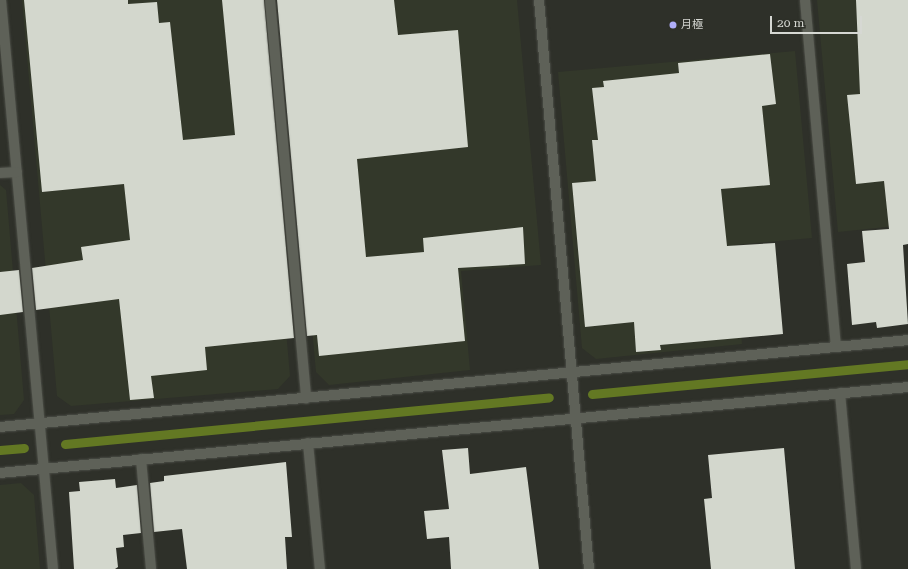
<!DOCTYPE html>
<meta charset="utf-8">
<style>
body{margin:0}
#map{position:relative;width:908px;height:569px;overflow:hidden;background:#2e3029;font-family:"Roboto Serif","Noto Sans JP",serif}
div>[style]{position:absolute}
.built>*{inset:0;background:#33382a}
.stream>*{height:9px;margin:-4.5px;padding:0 4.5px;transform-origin:4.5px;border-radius:4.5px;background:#637823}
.building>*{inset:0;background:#d3d7cd}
.roads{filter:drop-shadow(0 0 1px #4c4e47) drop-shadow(0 0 1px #4c4e47)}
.minor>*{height:10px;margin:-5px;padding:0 5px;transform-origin:5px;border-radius:5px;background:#5e6158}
.dots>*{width:11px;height:11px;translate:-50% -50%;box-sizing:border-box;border:2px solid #2e3029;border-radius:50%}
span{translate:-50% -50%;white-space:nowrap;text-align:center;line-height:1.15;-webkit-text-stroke:4px #2e3029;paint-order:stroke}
.poi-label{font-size:11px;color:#d6d8d3}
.left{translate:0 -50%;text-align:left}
.scale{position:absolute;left:770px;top:16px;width:92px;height:18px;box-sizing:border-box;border:2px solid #d6d8d3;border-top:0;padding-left:5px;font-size:12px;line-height:14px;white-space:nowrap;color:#d6d8d3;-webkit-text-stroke:3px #2e3029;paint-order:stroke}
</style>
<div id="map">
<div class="built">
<i style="clip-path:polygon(22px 0,257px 0,290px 376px,278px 389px,71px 406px,57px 396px)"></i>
<i style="clip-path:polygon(282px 0,517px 0,541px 265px,461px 271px,470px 370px,329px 385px,316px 372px)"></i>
<i style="clip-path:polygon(817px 0,908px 0,906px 225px,838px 232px)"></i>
<i style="clip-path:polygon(795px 51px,812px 238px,734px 245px,742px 344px,596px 359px,582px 348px,558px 72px)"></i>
<i style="clip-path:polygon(0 185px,6px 190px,24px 400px,14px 414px,0 415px)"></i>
<i style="clip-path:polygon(21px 483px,34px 495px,40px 569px,0 569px,0 485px)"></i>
</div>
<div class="stream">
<i style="left:592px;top:394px;width:317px;rotate:-5.4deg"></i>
<i style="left:65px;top:444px;width:486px;rotate:-5.5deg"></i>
<i style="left:0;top:450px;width:24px;rotate:-5deg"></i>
</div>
<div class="building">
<i style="clip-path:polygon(24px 0,128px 0,128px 4px,157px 2px,159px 23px,170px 22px,183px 140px,235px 135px,222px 0,264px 0,294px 338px,205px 347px,207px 370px,151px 376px,154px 398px,130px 400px,119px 299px,36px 310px,32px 268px,83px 260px,81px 247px,130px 240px,124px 184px,42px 192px)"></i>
<i style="clip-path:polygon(277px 0,394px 0,398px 35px,458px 30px,468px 147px,357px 159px,366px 257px,424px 252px,423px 238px,523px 227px,525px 264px,458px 268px,465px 341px,319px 356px,317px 335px,307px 336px)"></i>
<i style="clip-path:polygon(856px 0,908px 0,908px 244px,903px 245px,908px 324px,877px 328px,876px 322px,852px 325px,847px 264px,865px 262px,862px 231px,889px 229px,884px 181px,856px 184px,847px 95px,860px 94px)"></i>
<i style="clip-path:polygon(770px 54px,776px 104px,762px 106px,770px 185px,721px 189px,727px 246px,775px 243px,783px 334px,660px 345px,661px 350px,636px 352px,634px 322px,585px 327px,572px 183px,596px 181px,592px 140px,598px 140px,592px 88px,604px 87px,603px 81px,679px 73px,678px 63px)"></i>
<i style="clip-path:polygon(19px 270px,23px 312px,0 315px,0 272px)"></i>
<i style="clip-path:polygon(468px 448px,470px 474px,526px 467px,539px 569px,451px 569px,449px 537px,427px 539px,424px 511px,449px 509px,442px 450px)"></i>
<i style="clip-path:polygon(784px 448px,795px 569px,711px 569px,704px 499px,712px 498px,708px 455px)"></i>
<i style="clip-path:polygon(286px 462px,292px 537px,285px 537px,287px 569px,187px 569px,182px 529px,154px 532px,150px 483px,164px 481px,164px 476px)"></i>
<i style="clip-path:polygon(115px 479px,116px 488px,137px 485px,141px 533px,123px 535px,124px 547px,116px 548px,118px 567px,115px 569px,74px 569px,69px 492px,80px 491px,79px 482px)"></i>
</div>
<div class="roads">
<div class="minor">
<i style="left:1px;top:0;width:571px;rotate:84.78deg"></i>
<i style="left:270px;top:0;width:400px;rotate:84.8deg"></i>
<i style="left:539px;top:0;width:571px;rotate:84.98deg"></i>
<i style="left:805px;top:0;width:348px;rotate:84.9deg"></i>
<i style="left:0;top:173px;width:17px;rotate:-3deg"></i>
<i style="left:840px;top:393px;width:177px;rotate:84.8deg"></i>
<i style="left:0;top:427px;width:912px;rotate:-5.47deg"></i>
<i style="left:308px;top:443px;width:127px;rotate:84.6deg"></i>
<i style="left:141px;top:459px;width:110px;rotate:84.8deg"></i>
<i style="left:0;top:473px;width:912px;rotate:-5.41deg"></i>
</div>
</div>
<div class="dots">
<i style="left:673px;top:25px;background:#b0aefa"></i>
</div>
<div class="poi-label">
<span class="left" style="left:681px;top:25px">月極</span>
</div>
<div class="scale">20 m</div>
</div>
